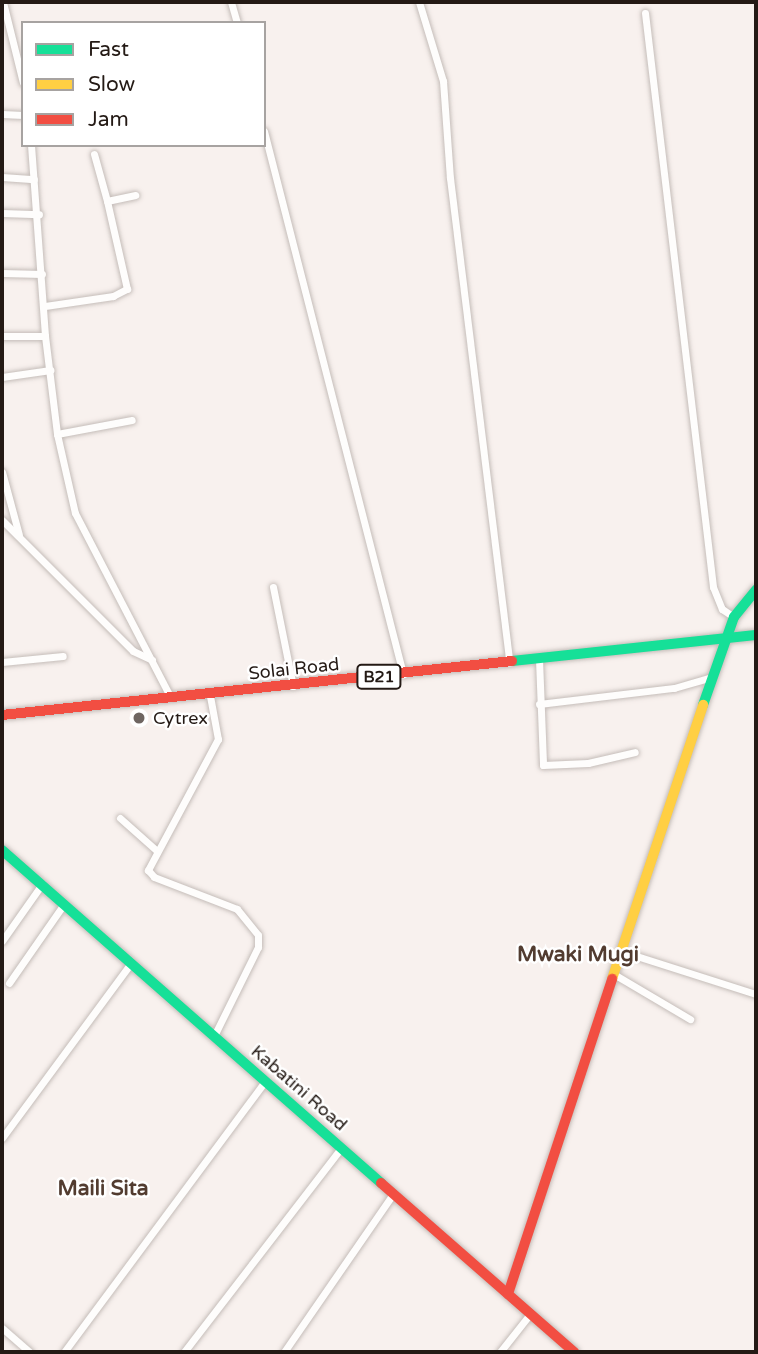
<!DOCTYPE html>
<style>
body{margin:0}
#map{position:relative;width:758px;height:1354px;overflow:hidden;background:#f8f1ee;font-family:"Varela Round",sans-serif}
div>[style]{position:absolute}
.roads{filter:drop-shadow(0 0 2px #c5bdb9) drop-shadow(0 0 2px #c5bdb9)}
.street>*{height:7px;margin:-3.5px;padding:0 3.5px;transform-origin:3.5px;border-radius:3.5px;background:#fefdfc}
.fast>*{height:10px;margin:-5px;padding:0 5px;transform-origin:5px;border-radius:5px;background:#16e098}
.slow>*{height:10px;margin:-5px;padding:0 5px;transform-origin:5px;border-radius:5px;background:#ffcf43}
.jam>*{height:10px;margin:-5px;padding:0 5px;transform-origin:5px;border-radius:5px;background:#f24e42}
.dots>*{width:19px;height:19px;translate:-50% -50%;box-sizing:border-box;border:4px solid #fff;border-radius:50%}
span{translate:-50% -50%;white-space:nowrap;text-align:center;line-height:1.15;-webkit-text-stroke:5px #fff;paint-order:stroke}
.shield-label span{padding:2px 5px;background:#fff;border:2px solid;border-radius:5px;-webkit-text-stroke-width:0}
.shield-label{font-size:16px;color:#241a15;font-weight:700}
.street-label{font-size:18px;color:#241a15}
.poi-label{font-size:18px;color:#241a15}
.left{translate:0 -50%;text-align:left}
.quarter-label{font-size:21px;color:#523c30;font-weight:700}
.frame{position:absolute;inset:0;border:4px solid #241a15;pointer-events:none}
.legend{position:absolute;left:21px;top:21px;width:245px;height:126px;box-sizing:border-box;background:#fff;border:2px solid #a7a3a1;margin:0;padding:9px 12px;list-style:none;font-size:21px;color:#241a15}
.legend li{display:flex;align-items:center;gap:14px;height:35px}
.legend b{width:35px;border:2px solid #a7a3a1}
</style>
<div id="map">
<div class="roads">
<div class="street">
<i style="left:3px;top:2px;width:83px;rotate:76.1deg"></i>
<i style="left:231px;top:2px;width:22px;rotate:74deg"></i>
<i style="left:419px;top:2px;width:83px;rotate:73.1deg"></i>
<i style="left:443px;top:81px;width:97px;rotate:85.9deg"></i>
<i style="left:450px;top:178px;width:488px;rotate:83deg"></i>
<i style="left:645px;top:13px;width:578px;rotate:83.24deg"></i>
<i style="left:713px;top:587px;width:24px;rotate:68deg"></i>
<i style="left:722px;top:609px;width:14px;rotate:34deg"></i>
<i style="left:2px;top:114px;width:21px;rotate:3deg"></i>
<i style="left:264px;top:131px;width:561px;rotate:75.64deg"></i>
<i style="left:31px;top:145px;width:192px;rotate:85.8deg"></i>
<i style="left:45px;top:336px;width:99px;rotate:83deg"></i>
<i style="left:57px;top:434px;width:81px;rotate:77.2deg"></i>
<i style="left:75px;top:513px;width:208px;rotate:62.6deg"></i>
<i style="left:94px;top:154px;width:49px;rotate:74.5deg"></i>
<i style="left:107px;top:201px;width:29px;rotate:-12deg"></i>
<i style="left:2px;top:177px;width:32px;rotate:4deg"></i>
<i style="left:2px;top:213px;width:37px;rotate:2deg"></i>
<i style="left:2px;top:273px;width:40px;rotate:1.4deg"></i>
<i style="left:45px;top:306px;width:69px;rotate:-8.4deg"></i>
<i style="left:113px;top:296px;width:16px;rotate:-27deg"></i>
<i style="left:127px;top:289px;width:90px;rotate:-102.8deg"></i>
<i style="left:2px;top:336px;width:43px"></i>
<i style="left:2px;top:377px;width:49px;rotate:-8.3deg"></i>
<i style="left:57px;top:434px;width:76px;rotate:-10.6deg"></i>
<i style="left:2px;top:472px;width:65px;rotate:74.9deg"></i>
<i style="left:2px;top:520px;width:185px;rotate:45deg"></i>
<i style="left:133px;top:651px;width:21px;rotate:25deg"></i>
<i style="left:273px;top:587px;width:101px;rotate:78.6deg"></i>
<i style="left:539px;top:659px;width:106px;rotate:87.8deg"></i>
<i style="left:543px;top:765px;width:45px;rotate:-2.5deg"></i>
<i style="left:588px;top:763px;width:48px;rotate:-13.2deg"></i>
<i style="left:2px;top:662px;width:61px;rotate:-5.6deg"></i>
<i style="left:210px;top:696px;width:44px;rotate:79.5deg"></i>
<i style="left:218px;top:739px;width:149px;rotate:118.1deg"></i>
<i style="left:148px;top:870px;width:9px;rotate:49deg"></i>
<i style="left:154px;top:877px;width:89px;rotate:21.1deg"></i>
<i style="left:237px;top:909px;width:33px;rotate:51deg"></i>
<i style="left:258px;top:935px;width:12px;rotate:90deg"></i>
<i style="left:258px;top:947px;width:99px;rotate:116.3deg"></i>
<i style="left:539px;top:704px;width:136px;rotate:-6.8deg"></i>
<i style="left:674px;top:688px;width:40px;rotate:-16deg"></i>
<i style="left:120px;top:818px;width:50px;rotate:41.7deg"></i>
<i style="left:2px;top:941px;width:70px;rotate:-54.9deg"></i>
<i style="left:624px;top:952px;width:139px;rotate:17.7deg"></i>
<i style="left:617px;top:976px;width:85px;rotate:30.5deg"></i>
<i style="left:9px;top:983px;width:96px;rotate:-55.2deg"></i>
<i style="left:2px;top:1138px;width:217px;rotate:-53.6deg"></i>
<i style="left:2px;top:1328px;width:37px;rotate:41deg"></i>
<i style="left:64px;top:1352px;width:337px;rotate:-53.4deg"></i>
<i style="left:184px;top:1352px;width:257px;rotate:-52.4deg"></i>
<i style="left:284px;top:1352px;width:192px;rotate:-55.4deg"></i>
<i style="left:500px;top:1352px;width:48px;rotate:-51.7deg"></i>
</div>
<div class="fast">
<i style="left:512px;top:661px;width:245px;rotate:-6.1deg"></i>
<i style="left:703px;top:705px;width:93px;rotate:-70.6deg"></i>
<i style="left:734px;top:617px;width:35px;rotate:-51deg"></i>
<i style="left:2px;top:850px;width:505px;rotate:41.3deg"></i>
</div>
<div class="slow">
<i style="left:612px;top:979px;width:289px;rotate:-71.6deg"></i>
</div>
<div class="jam">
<i style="left:2px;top:715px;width:513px;rotate:-6.04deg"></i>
<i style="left:381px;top:1183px;width:257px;rotate:41.2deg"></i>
<i style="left:508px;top:1294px;width:332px;rotate:-71.7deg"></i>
</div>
</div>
<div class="dots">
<i style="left:139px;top:718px;background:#6e6561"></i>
</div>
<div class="shield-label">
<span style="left:379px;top:677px">B21</span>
</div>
<div class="street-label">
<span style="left:294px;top:669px;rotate:-6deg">Solai Road</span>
<span style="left:299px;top:1088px;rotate:41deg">Kabatini Road</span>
</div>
<div class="poi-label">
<span class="left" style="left:153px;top:718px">Cytrex</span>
</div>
<div class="quarter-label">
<span style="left:578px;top:955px">Mwaki Mugi</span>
<span style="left:103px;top:1189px">Maili Sita</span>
</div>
<div class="frame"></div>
<ul class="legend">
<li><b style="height:9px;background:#16e098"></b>Fast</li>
<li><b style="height:9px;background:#ffcf43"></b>Slow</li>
<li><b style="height:9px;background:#f24e42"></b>Jam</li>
</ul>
</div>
